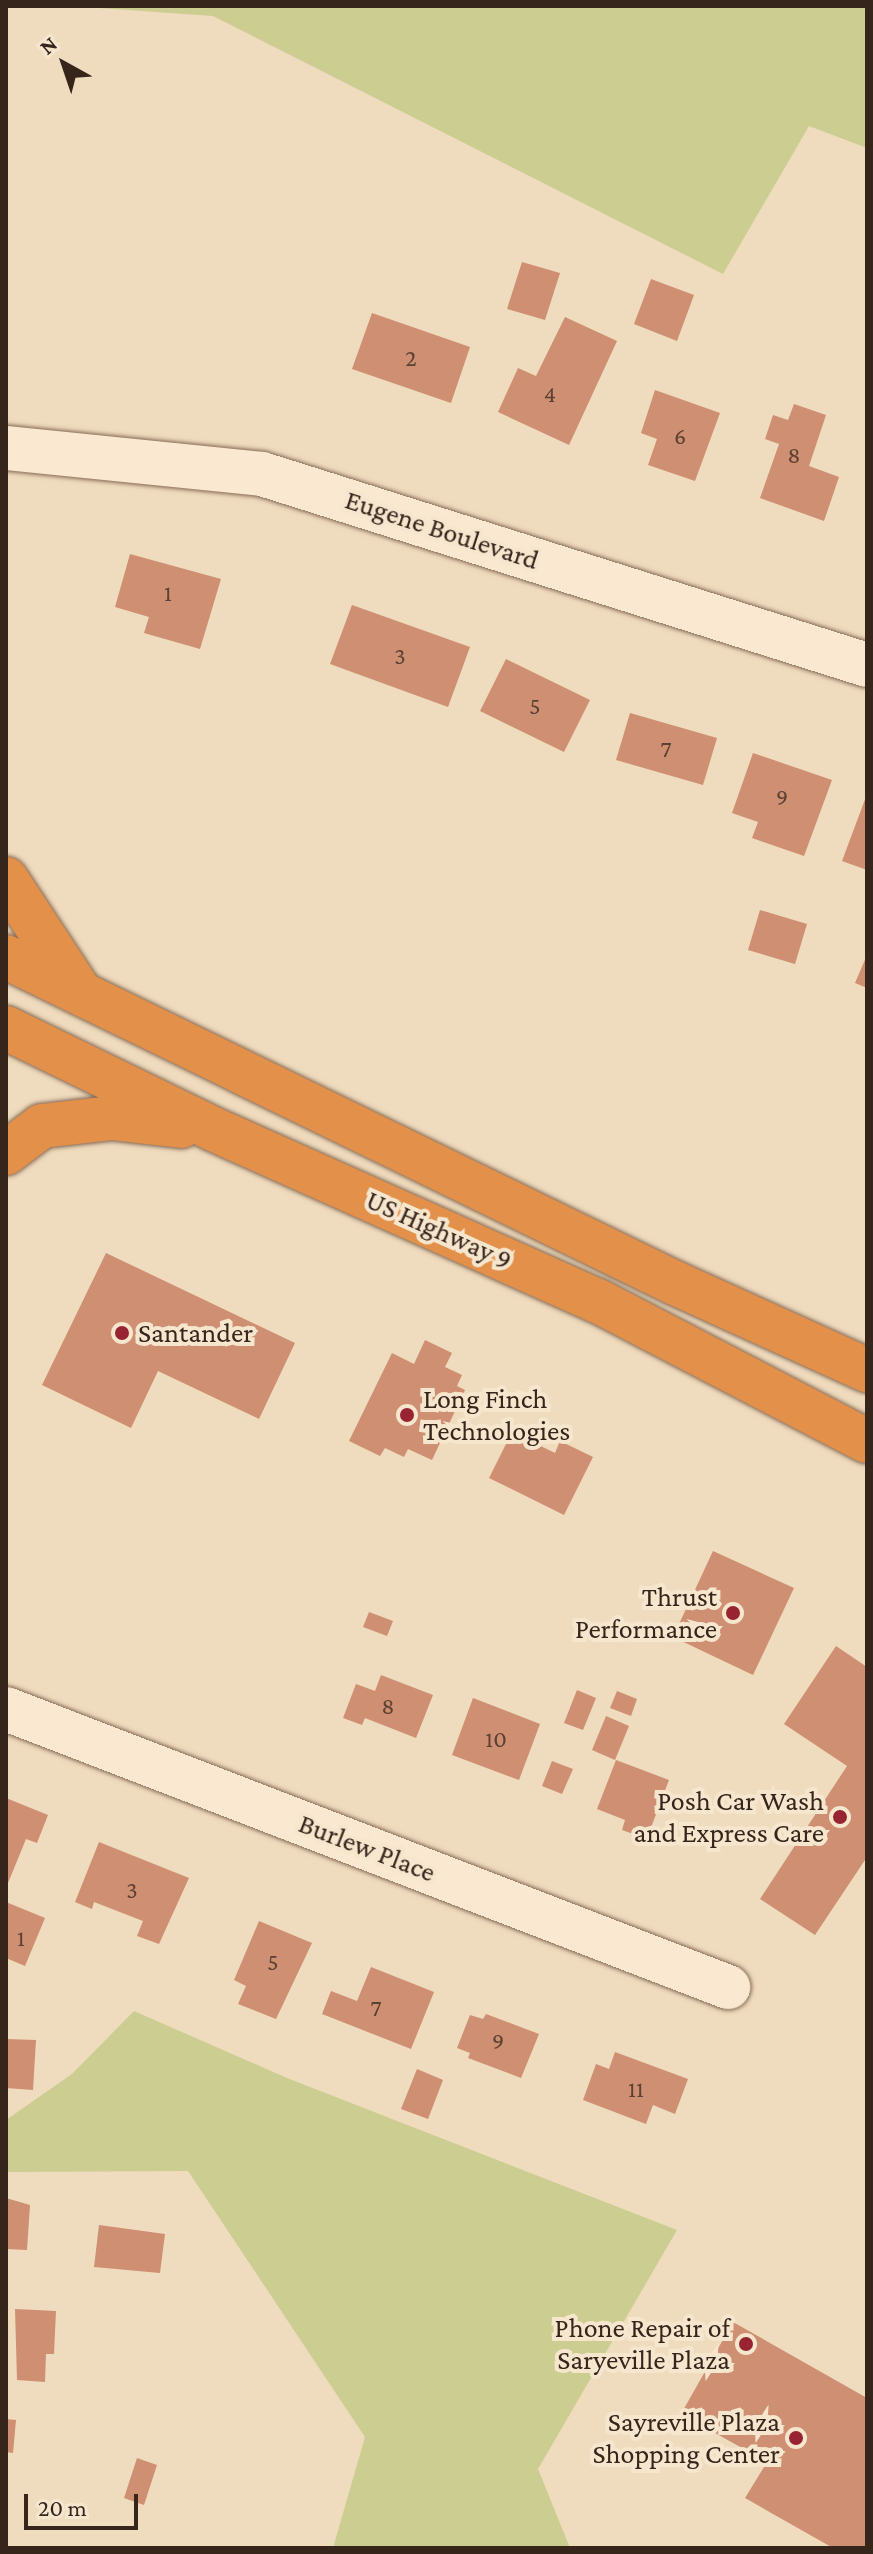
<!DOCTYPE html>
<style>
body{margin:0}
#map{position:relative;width:873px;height:2554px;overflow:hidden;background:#efdbbd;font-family:"Crimson Pro",serif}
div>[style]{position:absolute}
.green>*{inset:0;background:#cccd91}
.building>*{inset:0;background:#ce8f72}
.roads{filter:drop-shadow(0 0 2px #876b56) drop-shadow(0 0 2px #876b56)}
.minor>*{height:44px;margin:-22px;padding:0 22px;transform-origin:22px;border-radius:22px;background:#fae9d0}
.highway>*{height:44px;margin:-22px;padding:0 22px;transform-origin:22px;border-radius:22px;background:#e2904a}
.dots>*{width:22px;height:22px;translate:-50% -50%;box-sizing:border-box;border:4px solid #f6e6cd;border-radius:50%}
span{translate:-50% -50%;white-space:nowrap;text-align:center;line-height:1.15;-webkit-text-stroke:8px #f6e6cd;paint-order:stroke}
.number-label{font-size:24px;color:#5c4031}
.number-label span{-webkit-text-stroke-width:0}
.street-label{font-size:28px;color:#36251b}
.poi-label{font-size:28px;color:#36251b}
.left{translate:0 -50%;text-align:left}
.right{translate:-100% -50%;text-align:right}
.frame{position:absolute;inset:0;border:8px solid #36251b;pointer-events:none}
.north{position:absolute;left:24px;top:24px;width:80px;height:80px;-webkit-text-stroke:6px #f6e6cd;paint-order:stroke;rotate:320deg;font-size:22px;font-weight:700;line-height:32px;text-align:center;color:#36251b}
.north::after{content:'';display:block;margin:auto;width:28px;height:36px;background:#36251b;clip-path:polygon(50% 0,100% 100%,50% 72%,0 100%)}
.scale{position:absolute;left:24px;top:2494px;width:114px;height:36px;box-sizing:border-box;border:4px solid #36251b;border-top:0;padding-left:10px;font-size:24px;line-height:28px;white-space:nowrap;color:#36251b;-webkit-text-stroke:6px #f6e6cd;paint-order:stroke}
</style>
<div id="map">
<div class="green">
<i style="clip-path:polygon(71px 6px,867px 6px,867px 148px,809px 126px,723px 274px,213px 16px)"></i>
<i style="clip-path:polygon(134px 2011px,287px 2078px,677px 2230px,538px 2469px,570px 2548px,333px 2548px,365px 2437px,188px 2171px,6px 2172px,6px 2120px,72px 2074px)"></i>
</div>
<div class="building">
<i style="clip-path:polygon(522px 262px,560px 273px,545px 320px,507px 309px)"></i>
<i style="clip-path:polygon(651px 279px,694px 295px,677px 341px,634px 324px)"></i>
<i style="clip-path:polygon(372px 313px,470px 347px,451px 403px,352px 369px)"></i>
<i style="clip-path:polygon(565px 317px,617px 341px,569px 445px,498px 412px,518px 368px,536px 376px)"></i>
<i style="clip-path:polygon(655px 390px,720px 413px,695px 481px,648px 465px,657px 439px,641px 433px)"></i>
<i style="clip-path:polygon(794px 404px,826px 415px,809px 466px,839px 477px,824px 521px,760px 498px,779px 444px,765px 439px,773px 415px,788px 420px)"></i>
<i style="clip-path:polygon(130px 554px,221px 579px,200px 649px,144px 633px,149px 617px,115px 607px)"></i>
<i style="clip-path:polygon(352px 605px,470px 647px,448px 707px,330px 664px)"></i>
<i style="clip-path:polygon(506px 659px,590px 700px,564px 752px,480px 711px)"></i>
<i style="clip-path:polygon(630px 713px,717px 738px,703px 785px,616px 760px)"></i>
<i style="clip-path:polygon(753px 753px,832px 780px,804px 856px,752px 838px,758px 822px,732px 813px)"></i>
<i style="clip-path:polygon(867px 794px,867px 870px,842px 861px)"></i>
<i style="clip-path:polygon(760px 910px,807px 924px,795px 964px,748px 950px)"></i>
<i style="clip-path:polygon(867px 955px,867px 988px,855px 983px)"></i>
<i style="clip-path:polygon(106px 1253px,295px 1343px,259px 1419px,158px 1371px,131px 1428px,42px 1385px)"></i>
<i style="clip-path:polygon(425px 1340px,452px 1353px,445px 1367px,462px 1375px,457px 1386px,465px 1390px,432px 1460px,408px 1449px,404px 1457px,385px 1448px,380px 1456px,349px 1441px,392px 1353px,414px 1364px)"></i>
<i style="clip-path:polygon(512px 1432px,555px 1453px,560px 1441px,593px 1457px,564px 1515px,489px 1478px)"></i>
<i style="clip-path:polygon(713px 1551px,794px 1588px,753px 1675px,673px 1637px)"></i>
<i style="clip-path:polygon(369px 1612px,393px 1621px,387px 1636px,363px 1627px)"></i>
<i style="clip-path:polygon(836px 1646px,867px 1667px,867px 1857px,815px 1935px,760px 1899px,847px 1766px,784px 1724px)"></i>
<i style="clip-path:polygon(381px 1675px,433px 1695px,416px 1738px,365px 1718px,362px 1725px,343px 1718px,356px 1684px,375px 1691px)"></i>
<i style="clip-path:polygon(577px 1690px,596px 1698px,583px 1730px,564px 1723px)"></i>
<i style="clip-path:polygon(617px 1691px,637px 1699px,631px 1716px,610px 1708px)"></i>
<i style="clip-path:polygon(473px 1698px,540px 1724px,519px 1780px,452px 1755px)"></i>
<i style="clip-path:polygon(606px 1716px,629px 1726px,615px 1760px,592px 1750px)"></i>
<i style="clip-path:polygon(616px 1760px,669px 1780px,650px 1830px,640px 1826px,636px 1835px,622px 1830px,625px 1820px,597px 1809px)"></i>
<i style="clip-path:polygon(552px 1761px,573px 1769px,562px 1794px,542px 1786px)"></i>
<i style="clip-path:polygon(6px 1798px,48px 1815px,37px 1843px,26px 1839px,6px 1888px)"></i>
<i style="clip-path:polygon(99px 1842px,189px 1878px,159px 1944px,137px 1936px,143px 1921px,94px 1902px,92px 1909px,75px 1902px)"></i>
<i style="clip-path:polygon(6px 1902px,45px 1918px,25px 1966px,6px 1958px)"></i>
<i style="clip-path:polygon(259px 1921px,312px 1943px,276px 2019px,238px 2004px,246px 1986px,234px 1980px)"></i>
<i style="clip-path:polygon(371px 1967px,434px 1992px,411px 2049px,322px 2014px,331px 1991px,357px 2001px)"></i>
<i style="clip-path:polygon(486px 2014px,539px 2034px,521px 2078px,468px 2058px,470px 2053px,457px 2048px,470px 2015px,483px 2019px)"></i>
<i style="clip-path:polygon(6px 2039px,36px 2040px,33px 2090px,6px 2088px)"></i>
<i style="clip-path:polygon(615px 2052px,688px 2079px,675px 2114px,653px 2105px,646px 2124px,583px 2100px,596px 2064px,609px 2069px)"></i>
<i style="clip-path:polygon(417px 2069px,443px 2080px,428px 2119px,401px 2109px)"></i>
<i style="clip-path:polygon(6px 2198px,30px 2205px,27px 2250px,6px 2249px)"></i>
<i style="clip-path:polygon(99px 2225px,165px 2234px,160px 2273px,94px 2267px)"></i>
<i style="clip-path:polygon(15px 2309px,56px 2311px,54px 2354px,46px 2354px,45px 2382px,17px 2380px)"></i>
<i style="clip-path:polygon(733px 2322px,867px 2398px,867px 2548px,833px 2548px,745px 2498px,767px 2462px,681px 2414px)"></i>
<i style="clip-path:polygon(6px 2419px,16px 2420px,13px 2453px,6px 2452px)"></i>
<i style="clip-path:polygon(137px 2458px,157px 2465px,144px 2505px,124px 2498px)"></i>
</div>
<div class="roads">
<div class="minor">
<i style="left:6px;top:448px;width:257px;rotate:5.8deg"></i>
<i style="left:262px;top:474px;width:634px;rotate:17.52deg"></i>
<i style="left:6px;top:1709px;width:774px;rotate:21.06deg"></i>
</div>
<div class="highway">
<i style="left:6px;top:879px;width:135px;rotate:56.8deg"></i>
<i style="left:6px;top:957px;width:744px;rotate:25.98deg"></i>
<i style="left:675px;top:1283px;width:211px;rotate:24.4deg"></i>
<i style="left:6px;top:1028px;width:230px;rotate:26deg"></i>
<i style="left:213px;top:1129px;width:422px;rotate:24.1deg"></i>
<i style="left:598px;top:1301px;width:303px;rotate:27.5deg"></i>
<i style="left:6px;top:1153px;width:45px;rotate:-36.9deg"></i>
<i style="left:42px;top:1126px;width:69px;rotate:-6.6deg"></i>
<i style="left:111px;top:1118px;width:71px;rotate:6.4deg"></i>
</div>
</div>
<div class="dots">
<i style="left:122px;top:1333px;background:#982431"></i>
<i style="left:407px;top:1415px;background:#982431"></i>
<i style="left:733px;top:1613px;background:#982431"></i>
<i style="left:840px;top:1817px;background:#982431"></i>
<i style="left:746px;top:2344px;background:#982431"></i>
<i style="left:796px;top:2438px;background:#982431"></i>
</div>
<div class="number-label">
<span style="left:411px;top:358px">2</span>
<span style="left:550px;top:394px">4</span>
<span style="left:680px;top:436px">6</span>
<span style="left:794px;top:455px">8</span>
<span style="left:168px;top:593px">1</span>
<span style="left:400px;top:656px">3</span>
<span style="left:535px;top:706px">5</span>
<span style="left:666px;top:749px">7</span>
<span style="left:782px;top:797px">9</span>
<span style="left:388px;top:1706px">8</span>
<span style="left:496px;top:1739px">10</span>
<span style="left:132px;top:1890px">3</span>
<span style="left:21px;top:1938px">1</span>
<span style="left:273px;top:1962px">5</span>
<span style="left:376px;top:2008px">7</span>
<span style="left:498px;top:2041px">9</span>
<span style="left:636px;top:2089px">11</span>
</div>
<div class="street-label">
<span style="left:442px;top:530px;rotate:18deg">Eugene Boulevard</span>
<span style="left:439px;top:1230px;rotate:24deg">US Highway 9</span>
<span style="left:367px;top:1848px;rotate:21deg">Burlew Place</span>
</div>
<div class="poi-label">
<span class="left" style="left:138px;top:1333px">Santander</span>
<span class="left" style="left:423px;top:1415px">Long Finch<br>Technologies</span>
<span class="right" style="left:717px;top:1613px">Thrust<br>Performance</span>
<span class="right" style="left:824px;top:1817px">Posh Car Wash<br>and Express Care</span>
<span class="right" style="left:730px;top:2344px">Phone Repair of<br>Saryeville Plaza</span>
<span class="right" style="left:780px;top:2438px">Sayreville Plaza<br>Shopping Center</span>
</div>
<div class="frame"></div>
<div class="north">N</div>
<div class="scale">20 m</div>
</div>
